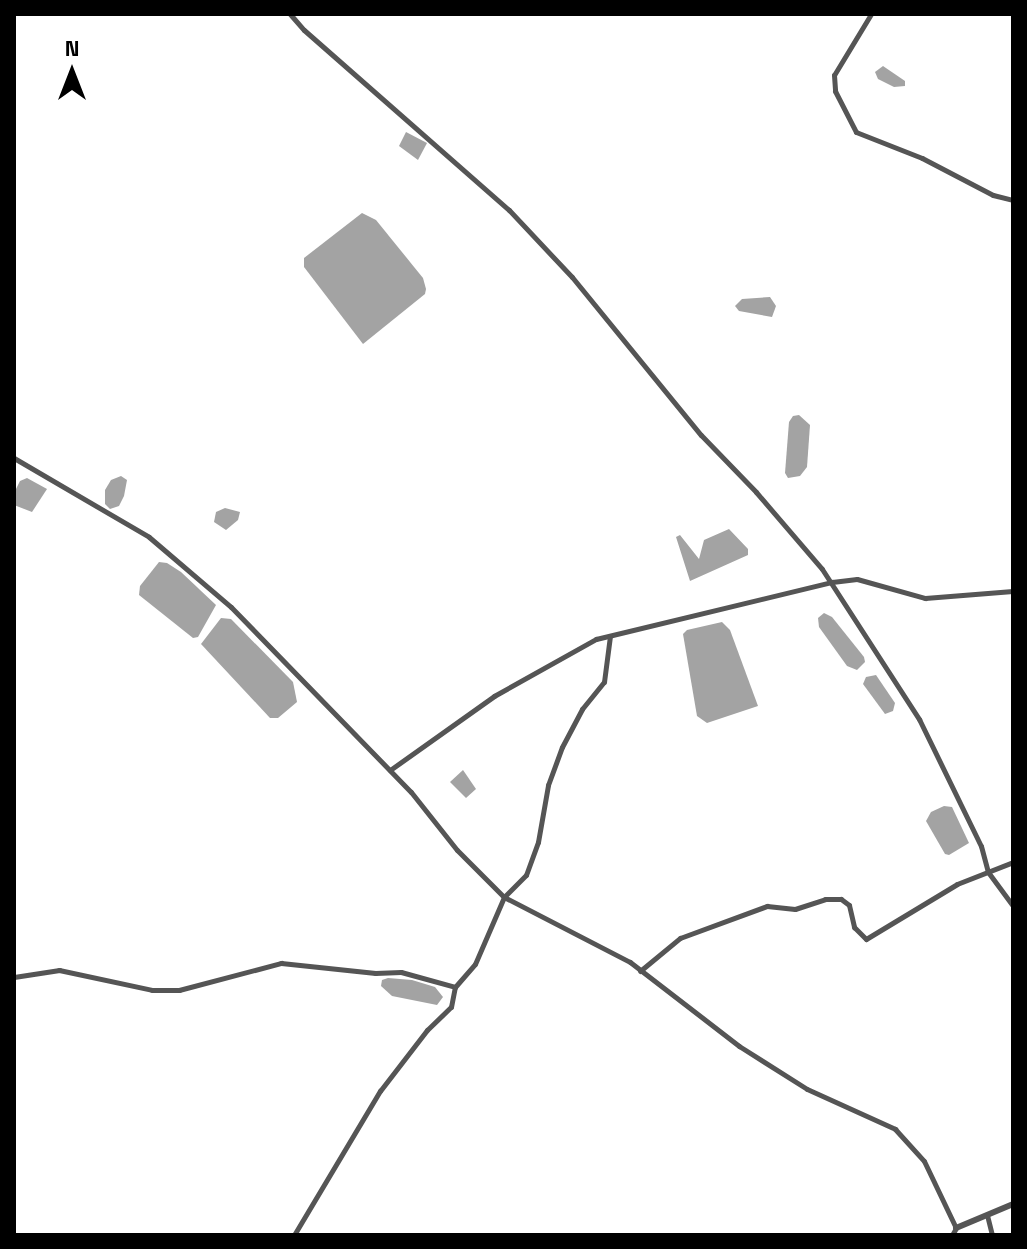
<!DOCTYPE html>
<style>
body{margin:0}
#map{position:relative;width:1027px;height:1249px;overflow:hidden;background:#fff;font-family:"Space Grotesk",sans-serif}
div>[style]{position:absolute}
.water>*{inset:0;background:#a3a3a3}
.minor>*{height:5px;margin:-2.5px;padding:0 2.5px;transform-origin:2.5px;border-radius:2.5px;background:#555}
.tertiary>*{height:6px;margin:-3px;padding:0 3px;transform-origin:3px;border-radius:3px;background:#555}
span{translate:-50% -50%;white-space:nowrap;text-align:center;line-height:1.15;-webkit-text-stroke:7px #fff;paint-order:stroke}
.frame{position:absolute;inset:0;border:16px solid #000;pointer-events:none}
.north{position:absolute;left:32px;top:32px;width:80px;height:80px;-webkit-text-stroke:6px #fff;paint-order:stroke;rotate:0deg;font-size:22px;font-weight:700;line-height:32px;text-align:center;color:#000}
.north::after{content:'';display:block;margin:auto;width:28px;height:36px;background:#000;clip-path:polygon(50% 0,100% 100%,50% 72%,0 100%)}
</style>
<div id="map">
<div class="water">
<i style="clip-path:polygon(883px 66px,905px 81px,905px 86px,894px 87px,878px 79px,875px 72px)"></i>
<i style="clip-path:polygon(406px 132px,427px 143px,418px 160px,399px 146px)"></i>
<i style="clip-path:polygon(362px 213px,376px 220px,423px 278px,426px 289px,425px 294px,363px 344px,304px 267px,304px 258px)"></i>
<i style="clip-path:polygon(770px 297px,776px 306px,772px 317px,739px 311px,735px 306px,742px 299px)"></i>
<i style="clip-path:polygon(799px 415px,810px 425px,807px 467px,800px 476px,788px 478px,785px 473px,789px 422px,793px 416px)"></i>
<i style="clip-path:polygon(121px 476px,127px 480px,124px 496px,119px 506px,110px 509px,105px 504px,105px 490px,111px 480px)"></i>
<i style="clip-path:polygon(27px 478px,47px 489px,32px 512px,14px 505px,14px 493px,20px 481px)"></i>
<i style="clip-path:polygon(225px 508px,240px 512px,238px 520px,226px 530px,214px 522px,216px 512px)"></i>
<i style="clip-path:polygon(729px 529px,748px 549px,748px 555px,690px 581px,676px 537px,680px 535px,699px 559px,704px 540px)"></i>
<i style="clip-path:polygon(159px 562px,167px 563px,181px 572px,216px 605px,198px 637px,193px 638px,139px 595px,140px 586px)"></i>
<i style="clip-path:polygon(824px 613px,832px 617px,864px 657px,865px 662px,857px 670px,847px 666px,819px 627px,818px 618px)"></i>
<i style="clip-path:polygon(221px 618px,231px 619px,293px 682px,297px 702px,278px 718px,270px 718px,201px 644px)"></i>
<i style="clip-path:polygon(722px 622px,730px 630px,758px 706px,707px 723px,697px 716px,683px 634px,687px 630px)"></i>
<i style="clip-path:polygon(876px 675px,895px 703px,893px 711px,885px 714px,863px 684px,866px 677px)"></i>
<i style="clip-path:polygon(463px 770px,476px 789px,466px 798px,450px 782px)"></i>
<i style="clip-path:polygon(944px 806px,952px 807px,969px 843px,949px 855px,945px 854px,926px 821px,931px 812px)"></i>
<i style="clip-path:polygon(388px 978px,412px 980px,435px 987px,443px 997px,437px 1005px,392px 996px,381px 986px,382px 980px)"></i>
</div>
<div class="minor">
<i style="left:290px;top:14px;width:21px;rotate:49deg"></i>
<i style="left:304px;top:30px;width:273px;rotate:41.3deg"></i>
<i style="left:509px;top:210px;width:92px;rotate:46.8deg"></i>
<i style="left:572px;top:277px;width:204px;rotate:50.8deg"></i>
<i style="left:701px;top:435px;width:79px;rotate:46deg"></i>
<i style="left:756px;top:492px;width:101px;rotate:49.4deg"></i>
<i style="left:822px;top:569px;width:179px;rotate:57.1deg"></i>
<i style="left:919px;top:719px;width:141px;rotate:64deg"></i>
<i style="left:981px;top:846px;width:27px;rotate:75deg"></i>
<i style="left:988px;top:872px;width:42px;rotate:53.7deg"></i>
<i style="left:871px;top:14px;width:71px;rotate:121.2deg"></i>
<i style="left:834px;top:75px;width:16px;rotate:86deg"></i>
<i style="left:835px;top:91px;width:46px;rotate:62.9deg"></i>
<i style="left:856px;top:132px;width:71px;rotate:21.5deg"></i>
<i style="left:922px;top:158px;width:80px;rotate:27.5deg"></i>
<i style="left:993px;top:195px;width:21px;rotate:14deg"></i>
<i style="left:14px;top:458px;width:156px;rotate:30.3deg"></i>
<i style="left:149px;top:537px;width:108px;rotate:40.5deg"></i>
<i style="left:231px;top:607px;width:258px;rotate:45.8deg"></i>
<i style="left:411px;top:792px;width:74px;rotate:51.6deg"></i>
<i style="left:457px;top:850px;width:66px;rotate:45deg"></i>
<i style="left:504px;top:897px;width:142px;rotate:27.3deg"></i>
<i style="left:630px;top:962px;width:138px;rotate:37.6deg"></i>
<i style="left:739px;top:1046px;width:80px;rotate:32.3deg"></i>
<i style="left:807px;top:1089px;width:97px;rotate:24.4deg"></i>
<i style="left:895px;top:1129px;width:43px;rotate:47.8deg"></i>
<i style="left:924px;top:1161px;width:74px;rotate:64.5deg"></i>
<i style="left:956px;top:1228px;width:8px;rotate:120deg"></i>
<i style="left:390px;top:770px;width:128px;rotate:-35.4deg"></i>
<i style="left:494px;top:696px;width:117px;rotate:-29.2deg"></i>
<i style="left:596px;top:639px;width:243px;rotate:-13.6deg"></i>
<i style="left:832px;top:582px;width:25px;rotate:-7deg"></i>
<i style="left:857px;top:579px;width:71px;rotate:15.6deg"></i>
<i style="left:925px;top:598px;width:88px;rotate:-4.5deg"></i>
<i style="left:640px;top:971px;width:52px;rotate:-39.5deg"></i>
<i style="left:680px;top:938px;width:93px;rotate:-20.2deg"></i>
<i style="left:767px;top:906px;width:28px;rotate:6deg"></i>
<i style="left:795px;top:909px;width:32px;rotate:-18deg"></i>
<i style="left:825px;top:899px;width:16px"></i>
<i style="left:841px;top:899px;width:10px;rotate:37deg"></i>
<i style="left:849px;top:905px;width:23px;rotate:77deg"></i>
<i style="left:854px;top:927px;width:17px;rotate:45deg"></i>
<i style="left:866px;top:939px;width:106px;rotate:-31.1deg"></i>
<i style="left:957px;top:884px;width:60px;rotate:-21.4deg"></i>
<i style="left:14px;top:977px;width:46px;rotate:-8.8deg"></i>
<i style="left:59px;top:970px;width:95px;rotate:12.1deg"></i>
<i style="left:152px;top:990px;width:27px"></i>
<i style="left:179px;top:990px;width:106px;rotate:-14.8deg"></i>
<i style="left:281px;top:963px;width:95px;rotate:6.1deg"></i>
<i style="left:375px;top:973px;width:26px;rotate:-2deg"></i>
<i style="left:401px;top:972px;width:56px;rotate:15.5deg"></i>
<i style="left:987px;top:1215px;width:21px;rotate:76deg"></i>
<i style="left:294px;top:1235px;width:168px;rotate:-59.2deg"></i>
<i style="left:380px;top:1091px;width:77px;rotate:-52.4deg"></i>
<i style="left:427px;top:1030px;width:33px;rotate:-44deg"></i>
<i style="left:451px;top:1007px;width:20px;rotate:-79deg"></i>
<i style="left:455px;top:987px;width:30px;rotate:-49deg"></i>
<i style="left:475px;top:964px;width:73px;rotate:-66.6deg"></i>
<i style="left:504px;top:897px;width:31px;rotate:-45deg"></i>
<i style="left:526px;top:875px;width:35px;rotate:-70deg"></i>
<i style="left:538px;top:842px;width:58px;rotate:-80deg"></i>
<i style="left:548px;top:785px;width:40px;rotate:-69.8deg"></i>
<i style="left:562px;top:747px;width:43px;rotate:-62.2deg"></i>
<i style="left:582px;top:709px;width:35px;rotate:-51deg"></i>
<i style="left:604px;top:682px;width:46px;rotate:-82.6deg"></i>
</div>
<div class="tertiary">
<i style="left:956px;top:1228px;width:62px;rotate:-22.8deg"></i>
</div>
<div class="frame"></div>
<div class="north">N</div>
</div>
